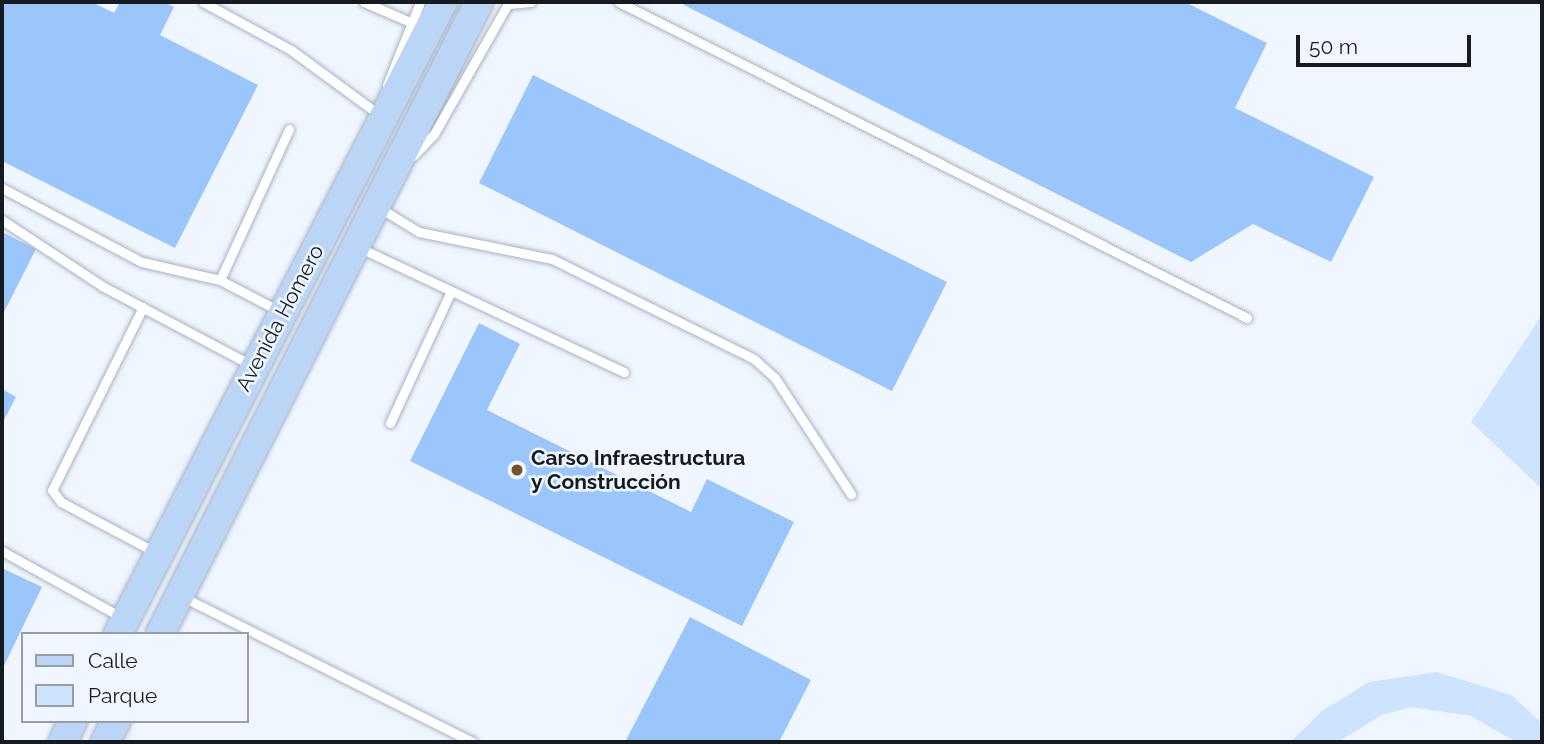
<!DOCTYPE html>
<meta charset="utf-8">
<style>
body{margin:0}
#map{position:relative;width:1544px;height:744px;overflow:hidden;background:#f0f6ff;font-family:Raleway,sans-serif}
div>[style]{position:absolute}
.green>*{inset:0;background:#cde3fe}
.building>*{inset:0;background:#9bc6fc}
.roads{filter:drop-shadow(0 0 2px #a8b2c0) drop-shadow(0 0 2px #a8b2c0)}
.lane>*{height:9px;margin:-4.5px;padding:0 4.5px;transform-origin:4.5px;border-radius:4.5px;background:#fff}
.primary>*{height:28px;margin:-14px;padding:0 14px;transform-origin:14px;border-radius:14px;background:#bbd5f6}
.dots>*{width:19px;height:19px;translate:-50% -50%;box-sizing:border-box;border:4px solid #f0f6ff;border-radius:50%}
span{translate:-50% -50%;white-space:nowrap;text-align:center;line-height:1.15;-webkit-text-stroke:5px #f0f6ff;paint-order:stroke}
.street-label{font-size:21px;color:#171b20}
.poi-label{font-size:21px;color:#171b20;font-weight:700}
.left{translate:0 -50%;text-align:left}
.frame{position:absolute;inset:0;border:4px solid #171b20;pointer-events:none}
.legend{position:absolute;left:21px;top:632px;width:228px;height:91px;box-sizing:border-box;background:#f0f6ff;border:2px solid #999ea6;margin:0;padding:9px 12px;list-style:none;font-size:21px;color:#171b20}
.legend li{display:flex;align-items:center;gap:14px;height:35px}
.legend b{width:35px;border:2px solid #999ea6}
.scale{position:absolute;left:1296px;top:35px;width:175px;height:32px;box-sizing:border-box;border:4px solid #171b20;border-top:0;padding-left:9px;font-size:21px;line-height:24px;white-space:nowrap;color:#171b20;-webkit-text-stroke:5px #f0f6ff;paint-order:stroke}
</style>
<div id="map">
<div class="green">
<i style="clip-path:polygon(1542px 315px,1542px 489px,1471px 422px)"></i>
<i style="clip-path:polygon(1437px 672px,1511px 695px,1542px 723px,1542px 742px,1516px 742px,1471px 716px,1411px 707px,1382px 715px,1338px 742px,1290px 742px,1322px 711px,1369px 682px)"></i>
</div>
<div class="building">
<i style="clip-path:polygon(2px 2px,92px 2px,114px 13px,120px 2px,164px 2px,174px 7px,160px 35px,258px 85px,175px 248px,2px 161px)"></i>
<i style="clip-path:polygon(678px 2px,1185px 2px,1267px 43px,1235px 108px,1374px 177px,1331px 262px,1253px 224px,1191px 262px)"></i>
<i style="clip-path:polygon(533px 75px,947px 282px,892px 391px,479px 183px)"></i>
<i style="clip-path:polygon(2px 232px,36px 249px,2px 316px)"></i>
<i style="clip-path:polygon(479px 323px,520px 344px,487px 410px,691px 512px,707px 479px,794px 522px,742px 626px,410px 461px)"></i>
<i style="clip-path:polygon(2px 389px,16px 397px,2px 424px)"></i>
<i style="clip-path:polygon(2px 568px,42px 587px,2px 670px)"></i>
<i style="clip-path:polygon(690px 617px,811px 680px,779px 742px,625px 742px)"></i>
</div>
<div class="roads">
<div class="lane">
<i style="left:203px;top:2px;width:100px;rotate:28.6deg"></i>
<i style="left:291px;top:50px;width:108px;rotate:36.3deg"></i>
<i style="left:364px;top:2px;width:50px;rotate:23.5deg"></i>
<i style="left:619px;top:2px;width:703px;rotate:26.71deg"></i>
<i style="left:508px;top:4px;width:23px;rotate:-5deg"></i>
<i style="left:387px;top:85px;width:89px;rotate:-68.3deg"></i>
<i style="left:413px;top:156px;width:30px;rotate:-46deg"></i>
<i style="left:434px;top:134px;width:152px;rotate:-60.4deg"></i>
<i style="left:2px;top:188px;width:158px;rotate:27.9deg"></i>
<i style="left:142px;top:262px;width:80px;rotate:13deg"></i>
<i style="left:220px;top:280px;width:69px;rotate:27.7deg"></i>
<i style="left:378px;top:207px;width:48px;rotate:31.4deg"></i>
<i style="left:419px;top:232px;width:136px;rotate:11.5deg"></i>
<i style="left:552px;top:259px;width:225px;rotate:26.3deg"></i>
<i style="left:754px;top:359px;width:28px;rotate:42deg"></i>
<i style="left:775px;top:378px;width:139px;rotate:56.8deg"></i>
<i style="left:2px;top:220px;width:120px;rotate:33.4deg"></i>
<i style="left:102px;top:286px;width:171px;rotate:27.9deg"></i>
<i style="left:358px;top:247px;width:294px;rotate:25.2deg"></i>
<i style="left:220px;top:280px;width:166px;rotate:-65.4deg"></i>
<i style="left:143px;top:307px;width:204px;rotate:116.4deg"></i>
<i style="left:52px;top:490px;width:15px;rotate:53deg"></i>
<i style="left:61px;top:502px;width:109px;rotate:28deg"></i>
<i style="left:390px;top:423px;width:145px;rotate:-65.2deg"></i>
<i style="left:2px;top:551px;width:138px;rotate:29deg"></i>
<i style="left:181px;top:596px;width:326px;rotate:26.6deg"></i>
</div>
<div class="primary">
<i style="left:118px;top:634px;width:711px;rotate:-62.79deg"></i>
<i style="left:160px;top:634px;width:708px;rotate:-63.22deg"></i>
<i style="left:63px;top:742px;width:23px;rotate:-65deg"></i>
<i style="left:105px;top:742px;width:24px;rotate:-62deg"></i>
</div>
</div>
<div class="dots">
<i style="left:517px;top:470px;background:#735529"></i>
</div>
<div class="street-label">
<span style="left:280px;top:318px;rotate:-62deg">Avenida Homero</span>
</div>
<div class="poi-label">
<span class="left" style="left:531px;top:470px">Carso Infraestructura<br>y Construcción</span>
</div>
<div class="frame"></div>
<ul class="legend">
<li><b style="height:9px;background:#bbd5f6"></b>Calle</li>
<li><b style="height:19px;background:#cde3fe"></b>Parque</li>
</ul>
<div class="scale">50 m</div>
</div>
